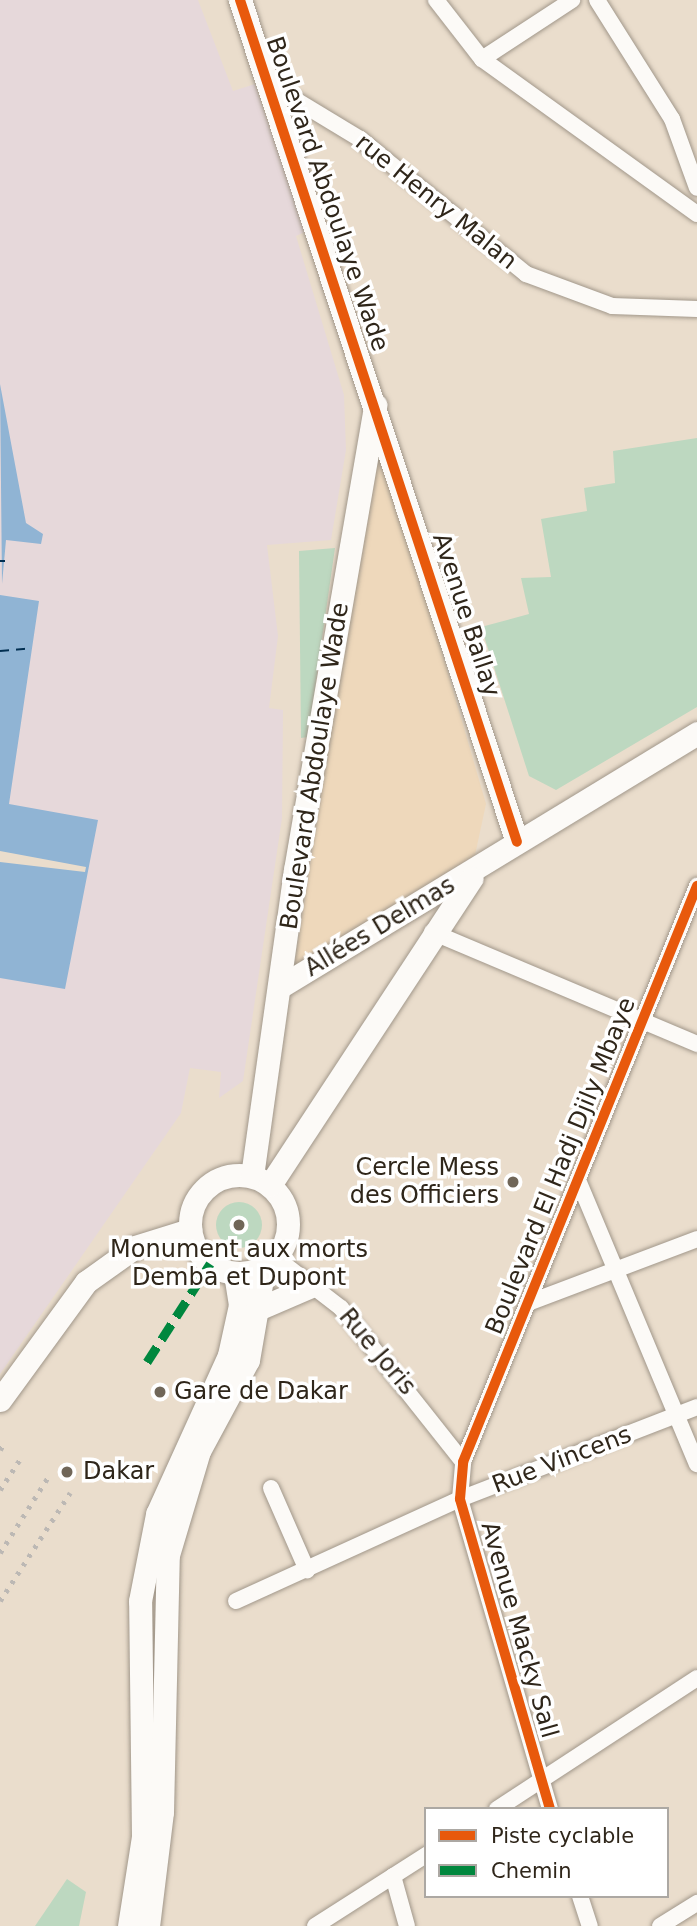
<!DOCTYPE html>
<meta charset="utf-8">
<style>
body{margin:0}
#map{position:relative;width:697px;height:1926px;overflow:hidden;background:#eaddcc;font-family:"DejaVu Sans",sans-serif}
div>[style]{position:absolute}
.built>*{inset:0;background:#eed8bb}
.industrial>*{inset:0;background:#e6d8da}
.green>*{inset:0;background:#bdd8c0}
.round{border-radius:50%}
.water>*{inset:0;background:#90b4d4}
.pier>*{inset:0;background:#eaddcc}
.ferry>*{height:2px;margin-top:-1px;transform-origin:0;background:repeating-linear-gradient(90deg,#022f51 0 9px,transparent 0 16px)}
.roads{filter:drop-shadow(0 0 2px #a1978a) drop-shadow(0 0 2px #a1978a)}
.street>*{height:16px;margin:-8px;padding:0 8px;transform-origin:8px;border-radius:8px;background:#fcfaf7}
.secondary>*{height:23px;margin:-11.5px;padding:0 11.5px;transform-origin:11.5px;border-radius:11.5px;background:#fcfaf7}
.secondary>.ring{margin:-11.5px;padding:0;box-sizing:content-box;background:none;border:23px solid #fcfaf7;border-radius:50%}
.rail>*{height:4.5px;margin-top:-2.25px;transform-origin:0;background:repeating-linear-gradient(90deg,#bcb8b4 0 3.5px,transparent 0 10.5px)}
.quiet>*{height:9px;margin-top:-4.5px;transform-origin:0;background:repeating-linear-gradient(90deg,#00873e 0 18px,transparent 0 27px)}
.cycleway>*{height:10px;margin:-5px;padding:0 5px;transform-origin:5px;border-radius:5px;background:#e8590c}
.dots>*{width:19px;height:19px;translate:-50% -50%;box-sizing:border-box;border:4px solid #fff;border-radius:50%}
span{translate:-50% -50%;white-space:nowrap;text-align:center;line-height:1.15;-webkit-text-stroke:7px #fff;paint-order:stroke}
.street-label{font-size:24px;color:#2f261a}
.poi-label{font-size:24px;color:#2f261a}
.right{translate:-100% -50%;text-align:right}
.left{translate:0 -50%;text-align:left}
.legend{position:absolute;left:424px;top:1807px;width:245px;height:91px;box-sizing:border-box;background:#fff;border:2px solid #aca8a3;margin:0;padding:9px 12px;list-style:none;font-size:21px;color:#2f261a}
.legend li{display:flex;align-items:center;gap:14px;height:35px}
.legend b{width:35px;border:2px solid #aca8a3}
</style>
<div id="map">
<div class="built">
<i style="clip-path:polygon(378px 432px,486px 804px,475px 855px,294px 968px)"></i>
</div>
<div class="industrial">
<i style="clip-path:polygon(0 0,198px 0,233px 91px,255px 84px,305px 232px,296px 236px,344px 395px,346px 450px,331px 540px,267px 545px,278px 636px,269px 708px,283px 710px,282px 818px,243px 1081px,219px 1098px,221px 1072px,190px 1068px,181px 1113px,0 1374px)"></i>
</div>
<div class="green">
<i style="clip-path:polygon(697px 438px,697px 707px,556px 790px,529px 776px,481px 627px,529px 614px,521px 578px,551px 577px,541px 519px,587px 511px,584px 488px,615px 483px,613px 451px)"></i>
<i style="clip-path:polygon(335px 548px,308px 737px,301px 738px,299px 551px)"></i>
<i class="round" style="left:216px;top:1202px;width:46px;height:46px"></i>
<i style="clip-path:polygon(67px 1879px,86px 1892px,79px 1926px,35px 1926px)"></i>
</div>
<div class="water">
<i style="clip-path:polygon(0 384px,26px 523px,43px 534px,41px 544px,6px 540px,2px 584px)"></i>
<i style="clip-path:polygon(0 595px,39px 601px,9px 804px,98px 820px,65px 989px,0 978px)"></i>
</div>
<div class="pier">
<i style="clip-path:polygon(0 851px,86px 867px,85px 872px,0 862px)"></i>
</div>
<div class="ferry">
<i style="left:0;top:561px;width:5px"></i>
<i style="left:0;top:651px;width:32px;rotate:-5deg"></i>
</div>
<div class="roads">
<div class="street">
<i style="left:436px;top:0;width:75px;rotate:52.1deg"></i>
<i style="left:482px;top:59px;width:265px;rotate:35.8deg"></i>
<i style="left:597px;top:0;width:141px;rotate:57.8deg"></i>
<i style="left:672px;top:119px;width:73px;rotate:70.1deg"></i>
<i style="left:482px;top:59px;width:108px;rotate:-33.2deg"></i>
<i style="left:266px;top:82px;width:110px;rotate:31.2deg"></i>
<i style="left:360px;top:139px;width:214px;rotate:39.1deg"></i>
<i style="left:526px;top:274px;width:92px;rotate:20.4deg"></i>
<i style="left:612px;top:306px;width:85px;rotate:2deg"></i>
<i style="left:432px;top:932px;width:288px;rotate:22.9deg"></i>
<i style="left:578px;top:1180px;width:308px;rotate:67.3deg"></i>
<i style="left:275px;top:1257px;width:83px;rotate:37.7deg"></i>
<i style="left:341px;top:1308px;width:196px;rotate:51.6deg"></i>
<i style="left:528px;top:1303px;width:181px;rotate:-20.7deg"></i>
<i style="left:271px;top:1488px;width:90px;rotate:66.3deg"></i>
<i style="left:236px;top:1601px;width:246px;rotate:-24.5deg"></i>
<i style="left:460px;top:1499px;width:254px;rotate:-21.2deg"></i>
<i style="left:497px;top:1809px;width:239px;rotate:-33.2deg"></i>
<i style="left:550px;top:1809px;width:323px;rotate:-106.2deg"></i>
<i style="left:460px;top:1499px;width:37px;rotate:-85deg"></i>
<i style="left:463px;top:1462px;width:622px;rotate:-67.89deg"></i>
<i style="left:393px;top:1876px;width:52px;rotate:74.4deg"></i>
<i style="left:580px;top:1896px;width:32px;rotate:72deg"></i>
<i style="left:315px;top:1926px;width:132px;rotate:-32.6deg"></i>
<i style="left:660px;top:1926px;width:44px;rotate:-31.9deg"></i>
</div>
<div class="secondary">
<i style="left:240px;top:0;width:886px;rotate:71.79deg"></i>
<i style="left:283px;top:985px;width:485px;rotate:-31.3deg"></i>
<i class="ring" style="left:190px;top:1175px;width:75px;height:75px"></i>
<i style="left:252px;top:1176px;width:309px;rotate:-82deg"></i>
<i style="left:295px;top:870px;width:472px;rotate:-80.2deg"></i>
<i style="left:270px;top:1185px;width:367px;rotate:-56.7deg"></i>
<i style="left:258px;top:1309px;width:63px;rotate:-23.3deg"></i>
<i style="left:0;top:1400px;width:146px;rotate:-53.9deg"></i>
<i style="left:86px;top:1282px;width:60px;rotate:-35.5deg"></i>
<i style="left:135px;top:1247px;width:58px;rotate:-17.2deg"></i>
<i style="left:129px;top:1926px;width:90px;rotate:-81.1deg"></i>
<i style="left:143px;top:1837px;width:236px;rotate:-90.7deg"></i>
<i style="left:140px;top:1601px;width:89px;rotate:-78.9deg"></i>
<i style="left:157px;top:1514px;width:175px;rotate:-65.6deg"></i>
<i style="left:229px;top:1355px;width:51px;rotate:-77.6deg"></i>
<i style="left:240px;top:1305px;width:32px;rotate:-99deg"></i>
<i style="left:148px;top:1926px;width:115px;rotate:-83deg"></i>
<i style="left:162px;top:1812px;width:257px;rotate:-88.7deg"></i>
<i style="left:168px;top:1555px;width:109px;rotate:-73.4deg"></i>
<i style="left:199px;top:1451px;width:103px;rotate:-61.7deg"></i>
<i style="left:248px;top:1360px;width:94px;rotate:-80.2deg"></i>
</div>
</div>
<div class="rail">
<i style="left:0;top:1450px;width:6px;rotate:-59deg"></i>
<i style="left:0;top:1490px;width:37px;rotate:-57deg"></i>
<i style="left:0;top:1553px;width:90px;rotate:-57.7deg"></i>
<i style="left:0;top:1601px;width:129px;rotate:-57.1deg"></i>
</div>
<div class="quiet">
<i style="left:147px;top:1362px;width:117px;rotate:-57.3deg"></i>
</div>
<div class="cycleway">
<i style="left:240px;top:0;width:886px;rotate:71.79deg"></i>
<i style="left:550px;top:1809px;width:323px;rotate:-106.2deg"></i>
<i style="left:460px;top:1499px;width:37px;rotate:-85deg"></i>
<i style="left:463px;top:1462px;width:622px;rotate:-67.89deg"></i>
</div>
<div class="dots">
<i style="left:513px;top:1182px;background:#706658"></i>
<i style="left:239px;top:1225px;background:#706658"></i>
<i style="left:160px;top:1392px;background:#706658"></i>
<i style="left:67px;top:1472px;background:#706658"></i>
</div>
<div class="street-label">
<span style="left:327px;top:194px;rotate:71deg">Boulevard Abdoulaye Wade</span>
<span style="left:436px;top:202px;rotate:39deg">rue Henry Malan</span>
<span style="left:466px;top:615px;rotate:72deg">Avenue Ballay</span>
<span style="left:315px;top:766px;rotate:-81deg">Boulevard Abdoulaye Wade</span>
<span style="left:380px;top:927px;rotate:-31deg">Allées Delmas</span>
<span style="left:561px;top:1166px;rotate:-68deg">Boulevard El Hadj Djily Mbaye</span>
<span style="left:377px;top:1352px;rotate:50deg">Rue Joris</span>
<span style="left:562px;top:1460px;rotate:-21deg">Rue Vincens</span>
<span style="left:519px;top:1630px;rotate:74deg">Avenue Macky Sall</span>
</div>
<div class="poi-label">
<span class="right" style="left:499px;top:1182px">Cercle Mess<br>des Officiers</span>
<span style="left:239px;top:1264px">Monument aux morts<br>Demba et Dupont</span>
<span class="left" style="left:174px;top:1392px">Gare de Dakar</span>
<span class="left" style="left:83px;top:1472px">Dakar</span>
</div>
<ul class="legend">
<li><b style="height:9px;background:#e8590c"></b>Piste cyclable</li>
<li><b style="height:9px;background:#00873e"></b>Chemin</li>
</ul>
</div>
